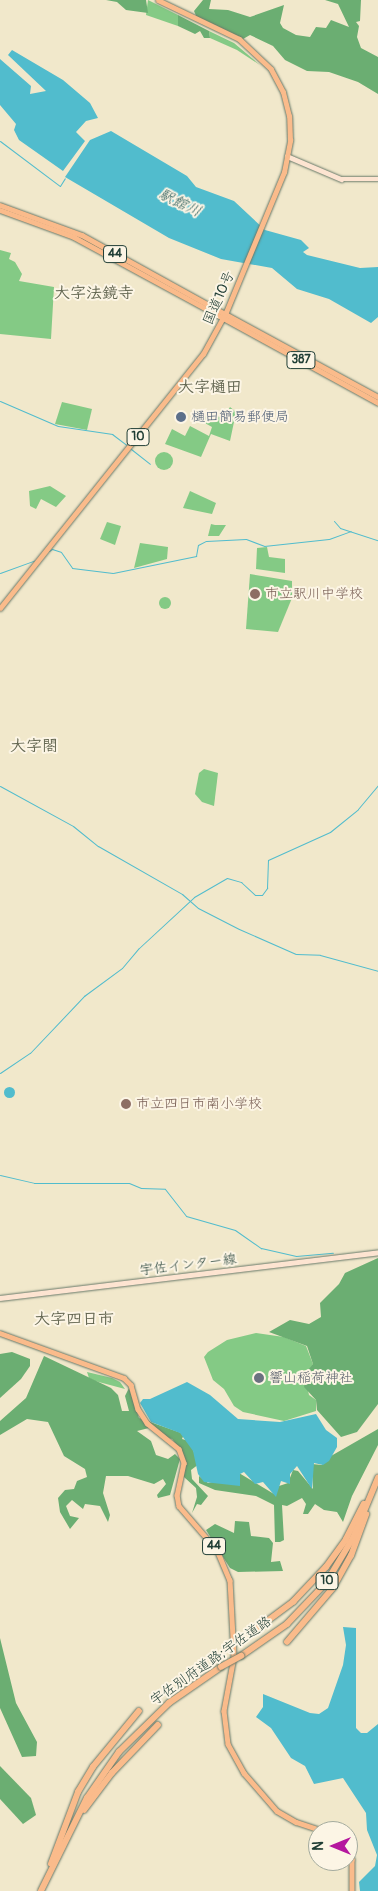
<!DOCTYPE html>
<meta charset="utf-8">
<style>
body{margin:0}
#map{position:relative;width:378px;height:1891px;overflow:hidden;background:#f1e8cb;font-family:Pangolin,"Klee One",sans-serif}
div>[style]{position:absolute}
.green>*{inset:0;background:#84ca85}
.round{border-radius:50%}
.forest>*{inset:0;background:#6bae72}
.water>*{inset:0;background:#51bccd}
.stream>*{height:1px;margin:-0.5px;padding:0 0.5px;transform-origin:0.5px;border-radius:0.5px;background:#51bccd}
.roads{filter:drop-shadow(0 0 1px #687969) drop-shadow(0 0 1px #687969)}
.secondary>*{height:4.5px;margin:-2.25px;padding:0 2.25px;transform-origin:2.25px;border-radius:2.25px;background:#fde4d1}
.primary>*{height:4.5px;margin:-2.25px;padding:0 2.25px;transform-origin:2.25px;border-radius:2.25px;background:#fabb8b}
.trunk>*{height:5px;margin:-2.5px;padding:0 2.5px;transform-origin:2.5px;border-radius:2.5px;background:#fabb8b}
.motorway>*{height:5.5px;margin:-2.75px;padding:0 2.75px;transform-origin:2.75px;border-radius:2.75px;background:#fabb8b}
.bridges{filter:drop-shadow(0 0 1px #687969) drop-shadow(0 0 1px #687969)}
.motorway-bridge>*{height:5.5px;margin:-2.75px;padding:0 2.75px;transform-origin:2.75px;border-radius:2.75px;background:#fabb8b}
.dots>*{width:14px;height:14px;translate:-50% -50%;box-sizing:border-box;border:2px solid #fcf5e5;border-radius:50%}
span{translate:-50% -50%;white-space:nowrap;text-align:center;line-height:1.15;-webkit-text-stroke:4px #fcf5e5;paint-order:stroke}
.shield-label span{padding:1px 4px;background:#fcf5e5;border:1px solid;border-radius:4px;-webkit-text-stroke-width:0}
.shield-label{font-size:12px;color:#1f3d34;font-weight:700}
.street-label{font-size:14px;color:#1f3d34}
.service-label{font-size:14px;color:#4e5e75}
.left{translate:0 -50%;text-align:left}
.education-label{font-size:14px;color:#785e54}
.worship-label{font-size:14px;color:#5b616d}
.water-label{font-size:15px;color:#2c5d5a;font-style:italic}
.quarter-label{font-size:16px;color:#636651;font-weight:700}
.north{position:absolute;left:308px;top:1821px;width:50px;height:50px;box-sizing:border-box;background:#fcf5e5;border:1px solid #a4ab9e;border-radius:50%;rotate:270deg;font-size:14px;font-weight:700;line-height:20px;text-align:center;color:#1f3d34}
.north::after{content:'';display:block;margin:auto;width:18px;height:22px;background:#b5179e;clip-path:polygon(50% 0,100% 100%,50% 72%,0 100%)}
</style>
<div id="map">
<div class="green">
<i style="clip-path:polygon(148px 0,178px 15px,178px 26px,146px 15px)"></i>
<i style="clip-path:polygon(209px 31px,234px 43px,260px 65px,237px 50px,210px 38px)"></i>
<i style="clip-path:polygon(0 250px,11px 253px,9px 259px,15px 262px,22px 274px,19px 281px,54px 287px,51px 339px,0 334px)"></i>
<i style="clip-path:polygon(62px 402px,92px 409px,87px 430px,55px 424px)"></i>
<i style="clip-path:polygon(230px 407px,241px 416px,234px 422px,230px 441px,211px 434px,201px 457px,165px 444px,172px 429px,185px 436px,190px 426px,209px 436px,212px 427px,203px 422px,207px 413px,223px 418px)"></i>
<i class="round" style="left:155px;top:452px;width:18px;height:18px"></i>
<i style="clip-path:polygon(50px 486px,66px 496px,56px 507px,41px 499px,36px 509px,30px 506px,29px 491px)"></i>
<i style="clip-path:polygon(190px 491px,216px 503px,212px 514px,183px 508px)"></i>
<i style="clip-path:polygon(107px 522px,121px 526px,115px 545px,100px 539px)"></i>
<i style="clip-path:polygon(211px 524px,215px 525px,226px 525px,219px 536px,208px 536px)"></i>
<i style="clip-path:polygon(140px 543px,168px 547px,167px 559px,134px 568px)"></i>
<i style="clip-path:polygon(267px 547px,269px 557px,285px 559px,285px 573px,256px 569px,257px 548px)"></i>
<i style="clip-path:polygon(250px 574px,292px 581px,292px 598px,278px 632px,246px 629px)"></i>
<i class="round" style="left:159px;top:597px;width:12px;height:12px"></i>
<i style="clip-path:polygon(204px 769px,218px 773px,214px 806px,202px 802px,195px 794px,199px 773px)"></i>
<i style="clip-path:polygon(256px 1333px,284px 1337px,306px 1346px,313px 1364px,305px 1377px,309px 1395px,316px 1400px,316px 1411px,284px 1421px,243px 1412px,234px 1406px,224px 1389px,213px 1380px,204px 1357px,208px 1352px,227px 1340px)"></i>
<i style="clip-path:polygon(87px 1372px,112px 1378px,120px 1382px,125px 1389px,95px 1381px,89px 1378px)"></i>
</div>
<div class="forest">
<i style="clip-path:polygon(106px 0,146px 0,148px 13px,126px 10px,117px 2px)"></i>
<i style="clip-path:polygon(203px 0,211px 0,209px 9px,228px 10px,250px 17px,284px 5px,280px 23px,283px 28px,296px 35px,310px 37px,316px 27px,326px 28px,331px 20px,349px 27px,338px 4px,325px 0,361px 0,360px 21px,356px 22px,359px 26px,357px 37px,361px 48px,378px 57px,378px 94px,358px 82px,329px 72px,307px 71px,285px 60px,273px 46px,250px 35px,243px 39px,197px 18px,194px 11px)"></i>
<i style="clip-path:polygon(178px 15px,209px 31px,210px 38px,204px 38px,200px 31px,195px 34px,178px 26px)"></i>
<i style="clip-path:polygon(378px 1258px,378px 1404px,357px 1432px,341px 1437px,317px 1410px,316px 1400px,304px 1387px,308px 1370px,313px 1364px,307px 1346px,269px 1332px,290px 1320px,309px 1324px,321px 1317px,320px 1303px,339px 1284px,345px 1273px)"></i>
<i style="clip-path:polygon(12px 1352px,30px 1359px,30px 1366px,21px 1379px,0 1398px,0 1354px)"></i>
<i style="clip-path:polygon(44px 1356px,111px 1388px,118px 1395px,122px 1411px,129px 1411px,125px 1396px,129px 1388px,139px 1418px,184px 1434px,182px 1439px,189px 1441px,199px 1464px,191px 1470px,192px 1479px,208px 1496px,201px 1505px,197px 1504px,192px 1513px,197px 1497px,196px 1488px,184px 1477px,183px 1453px,172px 1439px,159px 1436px,159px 1432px,149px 1428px,137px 1431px,151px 1441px,156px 1455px,168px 1459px,175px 1454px,180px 1459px,170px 1495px,158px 1498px,157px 1495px,166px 1484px,163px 1479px,154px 1484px,128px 1476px,106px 1476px,103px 1493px,110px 1515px,108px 1522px,100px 1506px,85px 1504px,83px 1509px,72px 1500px,66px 1506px,70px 1516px,79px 1518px,70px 1529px,60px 1512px,58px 1498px,65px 1490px,74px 1489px,77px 1481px,87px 1477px,85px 1469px,64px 1456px,48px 1422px,27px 1419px,0 1435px,0 1421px,26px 1398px)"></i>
<i style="clip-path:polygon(378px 1429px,378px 1445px,352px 1496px,343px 1522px,337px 1512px,324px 1510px,315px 1504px,308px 1514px,303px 1514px,306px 1504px,302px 1498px,287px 1506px,282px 1505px,284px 1540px,280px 1542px,275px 1542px,274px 1505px,256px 1496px,215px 1490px,199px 1483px,199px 1476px,208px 1483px,221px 1480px,240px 1484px,239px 1473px,274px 1494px,276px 1487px,288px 1483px,293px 1470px,298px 1471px,313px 1489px,312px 1464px,322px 1465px,324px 1460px)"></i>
<i style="clip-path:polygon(235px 1521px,249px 1522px,251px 1536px,269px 1538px,273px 1543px,271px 1562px,280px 1561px,283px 1571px,238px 1572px,230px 1568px,206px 1530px,215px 1524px,234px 1533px)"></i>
<i style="clip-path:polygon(0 1638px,16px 1703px,37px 1742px,36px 1756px,22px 1757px,0 1708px)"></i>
<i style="clip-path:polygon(0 1766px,31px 1798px,36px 1815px,23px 1824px,0 1799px)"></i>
</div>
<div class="water">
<i style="clip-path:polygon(12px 50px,63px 80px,90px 103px,98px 118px,86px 121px,76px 132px,85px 141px,63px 171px,19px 140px,14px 130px,16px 124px,0 105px,0 59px,31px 86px,30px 94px,46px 91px,8px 55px)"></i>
<i style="clip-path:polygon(111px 131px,187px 176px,196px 187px,234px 201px,265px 230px,301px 240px,309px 248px,303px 252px,307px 255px,360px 268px,378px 267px,378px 317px,371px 323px,329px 299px,297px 289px,272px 268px,221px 259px,169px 238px,65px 177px,90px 140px)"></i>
<i class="round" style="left:3.5px;top:1086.5px;width:11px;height:11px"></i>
<i style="clip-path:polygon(187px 1382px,210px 1395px,238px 1419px,280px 1422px,316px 1414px,326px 1430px,337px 1438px,337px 1447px,329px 1461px,323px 1465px,314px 1463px,312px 1489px,297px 1466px,290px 1474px,290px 1484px,281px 1481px,276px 1497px,263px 1482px,255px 1484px,244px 1472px,240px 1474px,240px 1486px,204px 1482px,198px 1474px,193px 1451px,180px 1433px,151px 1422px,140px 1403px,143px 1399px,150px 1399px)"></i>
<i style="clip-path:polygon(343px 1627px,356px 1628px,356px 1728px,361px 1733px,367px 1733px,378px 1724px,378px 1891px,360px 1891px,359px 1882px,375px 1866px,377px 1855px,367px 1830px,366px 1813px,343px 1778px,314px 1784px,305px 1766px,291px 1758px,271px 1728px,256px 1717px,263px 1707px,263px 1694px,310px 1713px,319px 1714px,328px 1708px,343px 1665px,346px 1645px)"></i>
</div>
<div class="stream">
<i style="left:0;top:141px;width:75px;rotate:36.9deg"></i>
<i style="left:60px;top:186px;width:9px;rotate:-58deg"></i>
<i style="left:0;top:401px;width:63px;rotate:23.3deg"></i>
<i style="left:58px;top:426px;width:55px;rotate:8.4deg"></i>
<i style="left:112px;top:434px;width:20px;rotate:37deg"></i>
<i style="left:131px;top:449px;width:24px;rotate:38deg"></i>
<i style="left:334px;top:521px;width:9px;rotate:49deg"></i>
<i style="left:340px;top:528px;width:40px;rotate:18deg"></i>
<i style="left:49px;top:551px;width:4px;rotate:-34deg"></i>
<i style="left:52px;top:549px;width:9px;rotate:18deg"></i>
<i style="left:61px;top:552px;width:19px;rotate:55deg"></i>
<i style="left:72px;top:568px;width:41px;rotate:7deg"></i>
<i style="left:113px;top:573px;width:85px;rotate:-11.6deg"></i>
<i style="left:196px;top:556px;width:11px;rotate:-80deg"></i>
<i style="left:198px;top:545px;width:9px;rotate:-27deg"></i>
<i style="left:206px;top:541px;width:40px;rotate:-2.9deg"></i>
<i style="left:246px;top:539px;width:19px;rotate:21deg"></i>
<i style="left:264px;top:546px;width:65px;rotate:-6.1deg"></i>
<i style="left:329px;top:539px;width:23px;rotate:-20deg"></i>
<i style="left:0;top:573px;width:37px;rotate:-20deg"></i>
<i style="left:0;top:786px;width:83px;rotate:28.7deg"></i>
<i style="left:73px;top:826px;width:32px;rotate:39deg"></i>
<i style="left:98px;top:846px;width:97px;rotate:29.7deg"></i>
<i style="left:182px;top:894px;width:21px;rotate:41deg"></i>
<i style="left:198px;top:908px;width:46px;rotate:27.1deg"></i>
<i style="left:239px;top:929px;width:62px;rotate:23.7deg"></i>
<i style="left:296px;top:954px;width:24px;rotate:2deg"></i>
<i style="left:320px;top:955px;width:60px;rotate:15.4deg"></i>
<i style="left:0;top:1073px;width:36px;rotate:-34deg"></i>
<i style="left:30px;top:1053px;width:79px;rotate:-46.5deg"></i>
<i style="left:84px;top:996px;width:47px;rotate:-36.4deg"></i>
<i style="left:122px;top:968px;width:26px;rotate:-50deg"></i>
<i style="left:139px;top:948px;width:75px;rotate:-42.8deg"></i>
<i style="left:194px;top:897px;width:38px;rotate:-30deg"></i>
<i style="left:227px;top:878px;width:15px;rotate:16deg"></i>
<i style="left:241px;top:882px;width:19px;rotate:43deg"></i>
<i style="left:255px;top:895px;width:7px"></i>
<i style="left:262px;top:895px;width:9px;rotate:-54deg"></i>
<i style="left:267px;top:888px;width:28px;rotate:-88deg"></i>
<i style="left:268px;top:860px;width:68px;rotate:-24.3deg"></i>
<i style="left:330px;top:832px;width:36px;rotate:-39deg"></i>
<i style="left:358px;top:809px;width:31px;rotate:-50deg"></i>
<i style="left:0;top:1175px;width:35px;rotate:13deg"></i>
<i style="left:34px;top:1183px;width:95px"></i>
<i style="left:129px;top:1183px;width:13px;rotate:23deg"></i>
<i style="left:141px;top:1188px;width:24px;rotate:2deg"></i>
<i style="left:165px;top:1189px;width:34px;rotate:52deg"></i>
<i style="left:186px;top:1216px;width:51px;rotate:15.9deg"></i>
<i style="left:235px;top:1230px;width:32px;rotate:35deg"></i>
<i style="left:261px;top:1248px;width:36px;rotate:13deg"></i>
<i style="left:296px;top:1256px;width:37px;rotate:-5deg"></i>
</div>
<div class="roads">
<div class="secondary">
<i style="left:287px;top:156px;width:59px;rotate:23.1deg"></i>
<i style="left:341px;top:179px;width:37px"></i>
<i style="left:0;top:1298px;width:381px;rotate:-6.9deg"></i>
</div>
<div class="primary">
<i style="left:0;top:205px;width:87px;rotate:20.1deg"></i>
<i style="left:82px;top:235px;width:163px;rotate:28.9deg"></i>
<i style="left:0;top:210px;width:79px;rotate:20deg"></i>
<i style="left:74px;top:237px;width:170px;rotate:28.5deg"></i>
<i style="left:0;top:1333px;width:132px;rotate:19.9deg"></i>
<i style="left:124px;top:1378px;width:10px;rotate:45deg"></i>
<i style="left:131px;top:1385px;width:25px;rotate:74deg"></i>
<i style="left:138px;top:1409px;width:17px;rotate:57deg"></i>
<i style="left:147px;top:1423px;width:41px;rotate:39.1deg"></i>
<i style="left:179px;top:1449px;width:15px;rotate:70deg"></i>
<i style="left:184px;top:1463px;width:33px;rotate:102deg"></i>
<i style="left:177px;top:1495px;width:11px;rotate:80deg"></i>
<i style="left:179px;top:1506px;width:58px;rotate:49.2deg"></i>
<i style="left:217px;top:1550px;width:33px;rotate:67deg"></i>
<i style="left:230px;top:1580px;width:77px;rotate:87deg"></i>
<i style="left:234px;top:1657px;width:55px;rotate:100.5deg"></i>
<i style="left:224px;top:1711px;width:33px;rotate:83deg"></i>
<i style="left:228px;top:1744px;width:33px;rotate:61deg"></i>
<i style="left:244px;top:1773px;width:50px;rotate:49deg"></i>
<i style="left:277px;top:1811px;width:22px;rotate:30deg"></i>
<i style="left:296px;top:1822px;width:28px;rotate:18deg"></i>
<i style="left:348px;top:1847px;width:13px;rotate:72deg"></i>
<i style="left:352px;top:1859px;width:32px;rotate:90deg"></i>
</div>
<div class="trunk">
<i style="left:225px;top:314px;width:174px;rotate:28.5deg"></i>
<i style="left:223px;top:318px;width:177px;rotate:28.7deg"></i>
<i style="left:0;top:608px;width:325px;rotate:-51.4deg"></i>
<i style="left:203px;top:354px;width:48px;rotate:-61.3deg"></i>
<i style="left:226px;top:312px;width:152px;rotate:-67.5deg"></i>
<i style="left:284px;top:172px;width:33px;rotate:-79deg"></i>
<i style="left:290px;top:140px;width:24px;rotate:-92deg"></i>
<i style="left:289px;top:116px;width:25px;rotate:-104deg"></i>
<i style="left:283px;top:92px;width:26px;rotate:-118deg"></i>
<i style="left:271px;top:69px;width:44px;rotate:-136.8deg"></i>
<i style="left:239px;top:39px;width:90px;rotate:-154.3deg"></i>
</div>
<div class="motorway">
<i style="left:258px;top:1628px;width:44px;rotate:-36.6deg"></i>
<i style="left:293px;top:1602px;width:48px;rotate:-46.7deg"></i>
<i style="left:326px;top:1567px;width:34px;rotate:-54deg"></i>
<i style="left:346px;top:1539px;width:39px;rotate:-63deg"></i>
<i style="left:287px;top:1642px;width:71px;rotate:-49.6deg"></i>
<i style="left:333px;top:1588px;width:37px;rotate:-61deg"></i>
<i style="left:351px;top:1556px;width:44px;rotate:-69.9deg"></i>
<i style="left:241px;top:1656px;width:56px;rotate:-34.8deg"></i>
<i style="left:287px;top:1624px;width:57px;rotate:-46.4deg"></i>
<i style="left:326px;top:1583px;width:52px;rotate:-59deg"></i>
<i style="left:353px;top:1538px;width:65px;rotate:-67.4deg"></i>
<i style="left:84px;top:1810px;width:46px;rotate:-52.9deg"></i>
<i style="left:112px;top:1773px;width:66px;rotate:-46.2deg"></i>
<i style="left:51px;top:1864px;width:77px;rotate:-69.4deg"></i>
<i style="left:78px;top:1792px;width:29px;rotate:-59deg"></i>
<i style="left:93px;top:1767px;width:72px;rotate:-50.6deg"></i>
<i style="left:41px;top:1891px;width:104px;rotate:-63.7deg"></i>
<i style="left:87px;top:1798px;width:56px;rotate:-55.2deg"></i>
<i style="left:119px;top:1752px;width:70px;rotate:-44.4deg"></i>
<i style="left:169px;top:1703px;width:63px;rotate:-34.7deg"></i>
</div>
</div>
<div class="bridges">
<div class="motorway-bridge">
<i style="left:221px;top:1667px;width:23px;rotate:-29deg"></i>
</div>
</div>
<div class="dots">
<i style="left:181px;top:417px;background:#5c6f8a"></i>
<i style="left:255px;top:594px;background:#8d6e63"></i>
<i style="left:126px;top:1104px;background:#8d6e63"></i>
<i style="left:259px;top:1378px;background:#6b7280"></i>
</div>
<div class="shield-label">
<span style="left:115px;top:254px">44</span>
<span style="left:301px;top:360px">387</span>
<span style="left:138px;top:437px">10</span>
<span style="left:214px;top:1546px">44</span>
<span style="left:327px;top:1581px">10</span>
</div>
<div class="street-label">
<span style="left:219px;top:298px;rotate:-66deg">国道10号</span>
<span style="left:188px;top:1265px;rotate:-7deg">宇佐インター線</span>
<span style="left:211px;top:1661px;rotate:-35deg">宇佐別府道路;宇佐道路</span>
</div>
<div class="service-label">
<span class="left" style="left:191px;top:417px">樋田簡易郵便局</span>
</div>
<div class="education-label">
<span class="left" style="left:265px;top:594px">市立駅川中学校</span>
<span class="left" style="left:136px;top:1104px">市立四日市南小学校</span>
</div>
<div class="worship-label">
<span class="left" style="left:269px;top:1378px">響山稲荷神社</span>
</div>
<div class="water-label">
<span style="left:180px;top:203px;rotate:26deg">駅館川</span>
</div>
<div class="quarter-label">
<span style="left:94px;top:293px">大字法鏡寺</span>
<span style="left:210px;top:387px">大字樋田</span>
<span style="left:34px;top:746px">大字閤</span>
<span style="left:74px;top:1319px">大字四日市</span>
</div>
<div class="north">N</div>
</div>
